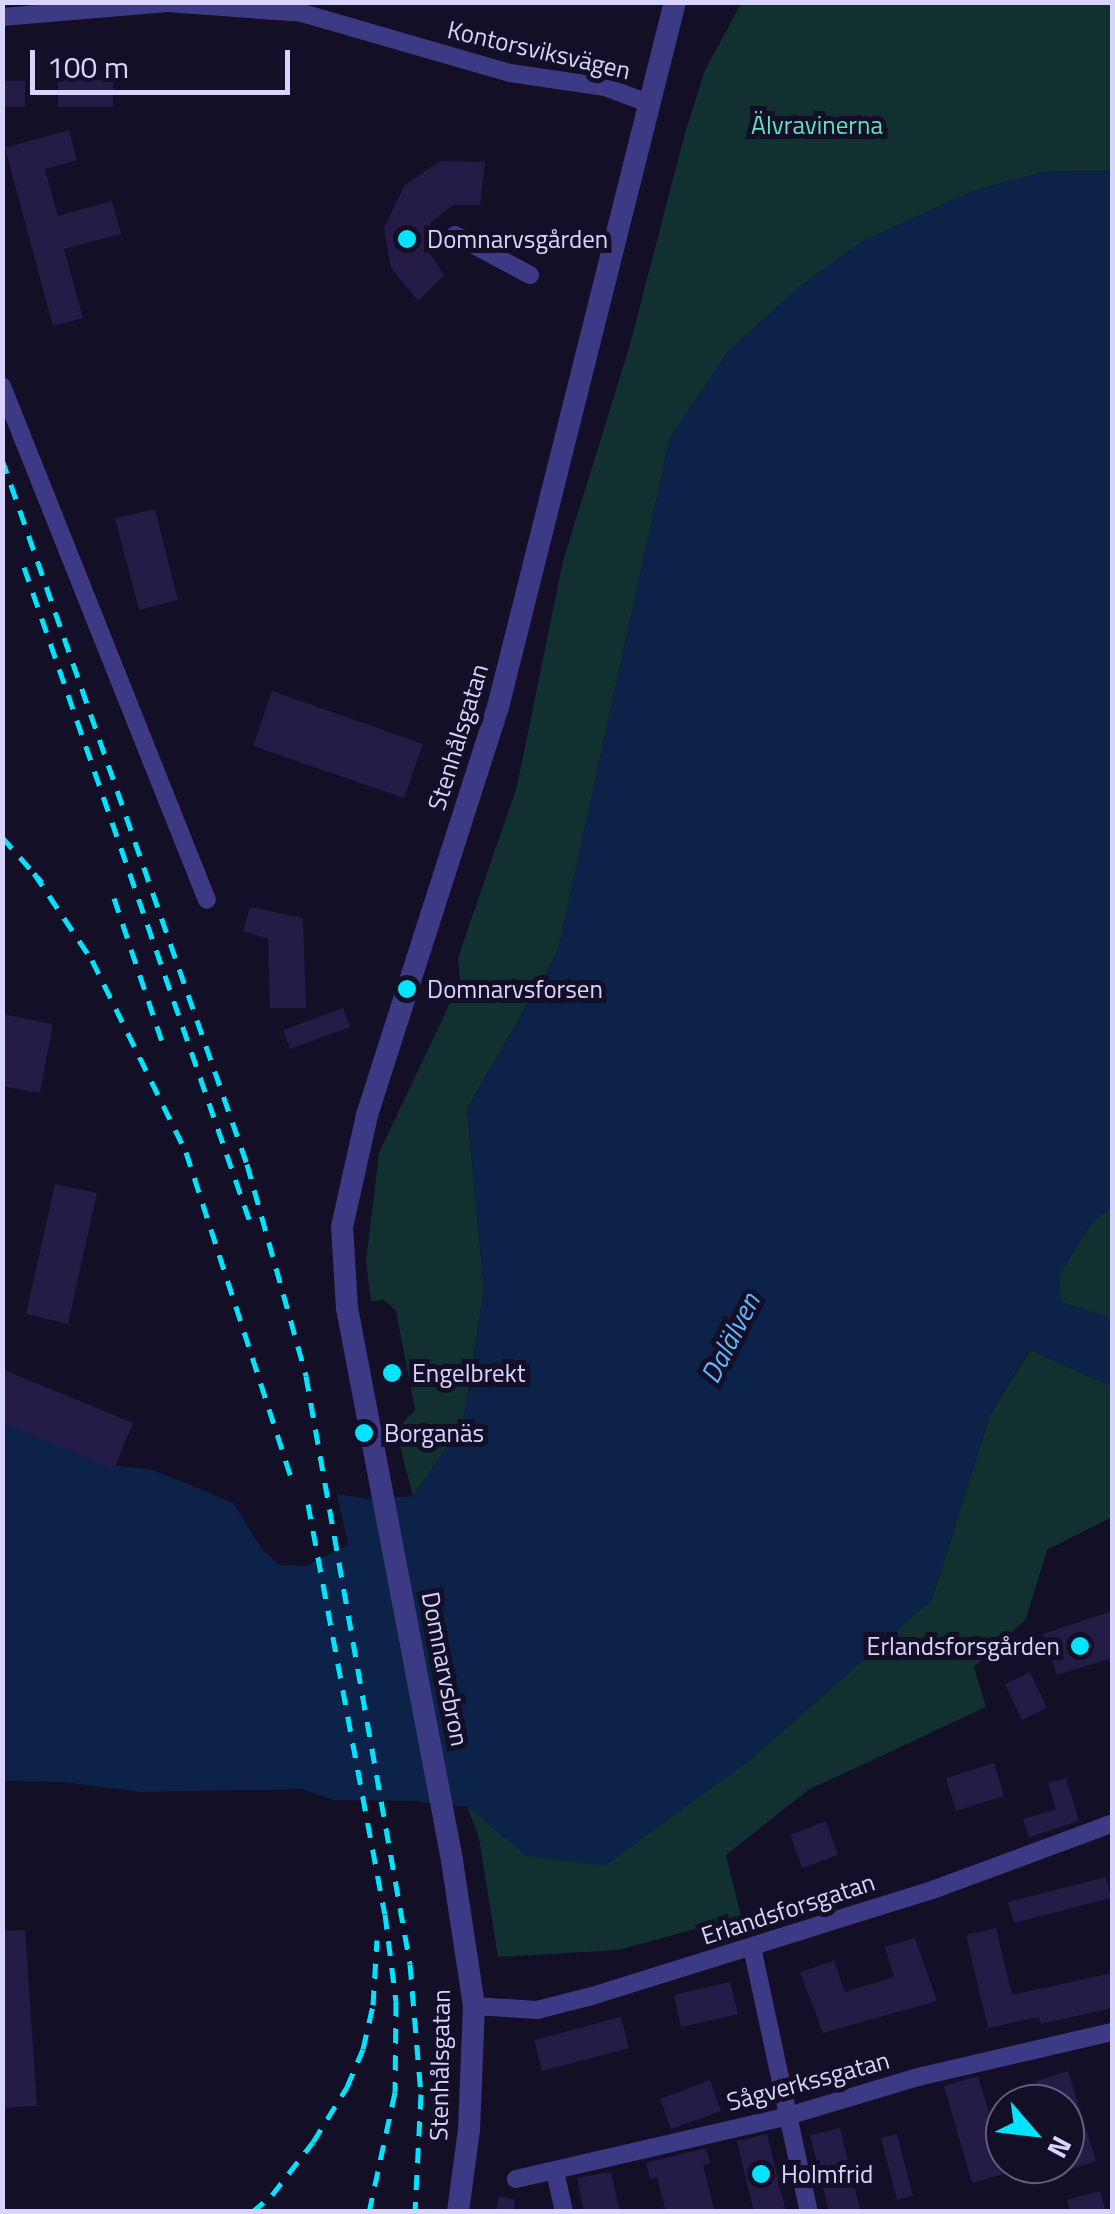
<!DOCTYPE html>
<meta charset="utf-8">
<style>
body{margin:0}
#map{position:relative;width:1115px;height:2214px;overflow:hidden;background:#130f26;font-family:"Titillium Web",sans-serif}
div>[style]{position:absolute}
.green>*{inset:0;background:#12302f}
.water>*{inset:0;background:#0c2248}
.building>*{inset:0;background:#241b47}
.minor>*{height:18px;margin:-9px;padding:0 9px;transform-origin:9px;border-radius:9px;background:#3d3a85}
.tertiary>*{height:22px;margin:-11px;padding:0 11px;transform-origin:11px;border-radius:11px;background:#3d3a85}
.rail>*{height:5px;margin-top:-2.5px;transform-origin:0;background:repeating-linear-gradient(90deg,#00e5ff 0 15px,transparent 0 27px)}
.dots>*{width:28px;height:28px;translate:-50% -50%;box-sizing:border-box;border:5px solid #130f26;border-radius:50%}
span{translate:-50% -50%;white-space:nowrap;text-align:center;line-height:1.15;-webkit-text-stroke:10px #130f26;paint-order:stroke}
.street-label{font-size:25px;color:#d9d4ff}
.park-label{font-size:25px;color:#5fe0c0}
.poi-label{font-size:25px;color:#d9d4ff}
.left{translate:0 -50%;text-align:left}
.right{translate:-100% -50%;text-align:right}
.water-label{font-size:28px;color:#62b6ff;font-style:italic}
.frame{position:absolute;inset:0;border:5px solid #d9d4ff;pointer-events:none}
.north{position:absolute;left:985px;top:2084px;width:100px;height:100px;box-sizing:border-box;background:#130f26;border:2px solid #625e7d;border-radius:50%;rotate:118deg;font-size:28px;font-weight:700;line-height:40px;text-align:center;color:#d9d4ff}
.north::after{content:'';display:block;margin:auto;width:35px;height:45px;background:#00e5ff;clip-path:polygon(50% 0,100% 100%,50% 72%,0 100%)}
.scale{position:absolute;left:30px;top:50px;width:260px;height:45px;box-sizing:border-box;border:5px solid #d9d4ff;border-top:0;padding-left:12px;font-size:30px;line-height:35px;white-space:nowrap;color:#d9d4ff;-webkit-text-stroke:8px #130f26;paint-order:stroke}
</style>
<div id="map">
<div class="green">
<i style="clip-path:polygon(742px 2px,1112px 3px,1112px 171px,1043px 172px,970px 192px,670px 437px,558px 951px,467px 1109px,484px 1289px,463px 1424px,413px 1496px,396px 1431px,415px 1410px,396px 1311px,384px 1300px,371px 1301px,366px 1262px,379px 1153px,460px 982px,458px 958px,517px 786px,563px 561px,629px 348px,685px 133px,705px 70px)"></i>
<i style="clip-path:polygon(1112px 1205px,1112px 1318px,1060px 1302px,1059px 1276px,1090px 1225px)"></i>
<i style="clip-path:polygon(1030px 1350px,1112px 1371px,1112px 1517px,1047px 1550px,1026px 1619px,974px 1667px,986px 1707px,808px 1790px,726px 1855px,741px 1916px,619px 1950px,498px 1957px,479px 1838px,468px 1808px,692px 1800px,750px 1760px,932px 1599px,990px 1415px)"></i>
</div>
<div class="water">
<i style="clip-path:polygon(1112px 171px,1112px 1207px,1090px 1225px,1059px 1276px,1061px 1302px,1112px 1318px,1112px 1387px,1029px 1350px,990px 1415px,932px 1599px,750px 1760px,605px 1866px,526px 1856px,468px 1807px,412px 1801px,334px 1800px,302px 1789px,142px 1792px,63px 1782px,3px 1781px,3px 1420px,111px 1465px,153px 1470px,233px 1503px,262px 1549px,280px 1565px,306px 1566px,348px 1545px,337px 1494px,370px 1499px,413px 1496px,463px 1424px,484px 1289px,467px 1109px,558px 951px,670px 437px,728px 351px,797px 288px,862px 241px,970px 192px,1043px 172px)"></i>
</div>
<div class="building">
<i style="clip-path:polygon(113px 80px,113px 107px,58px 107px,58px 81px)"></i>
<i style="clip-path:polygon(2px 81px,25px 81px,25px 107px,2px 107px)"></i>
<i style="clip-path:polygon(69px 130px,77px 160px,45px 169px,58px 216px,112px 201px,121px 234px,64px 249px,83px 318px,53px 326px,5px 148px)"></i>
<i style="clip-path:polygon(440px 161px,485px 162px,480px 205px,453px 205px,431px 222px,428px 251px,444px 275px,418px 301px,391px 268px,384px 228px,404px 186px)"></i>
<i style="clip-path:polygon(155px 509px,178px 600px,139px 610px,115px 518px)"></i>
<i style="clip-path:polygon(272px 691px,423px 744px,404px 798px,253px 746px)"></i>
<i style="clip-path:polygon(250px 907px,303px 918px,306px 1008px,270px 1008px,268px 939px,243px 931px)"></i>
<i style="clip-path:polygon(343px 1008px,350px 1027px,290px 1049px,283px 1030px)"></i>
<i style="clip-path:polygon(2px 1014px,53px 1024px,40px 1093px,2px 1086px)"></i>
<i style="clip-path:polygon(55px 1184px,97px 1193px,68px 1324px,26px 1314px)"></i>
<i style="clip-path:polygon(2px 1369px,133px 1423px,114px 1469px,2px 1423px)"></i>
<i style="clip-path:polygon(1112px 1611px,1112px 1658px,1057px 1675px,1043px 1634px)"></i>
<i style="clip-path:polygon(1030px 1672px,1047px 1708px,1022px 1720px,1005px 1684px)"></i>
<i style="clip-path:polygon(994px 1763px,1004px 1796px,956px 1811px,946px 1778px)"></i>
<i style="clip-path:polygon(1066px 1778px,1079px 1821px,1029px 1837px,1023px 1819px,1056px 1809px,1048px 1783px)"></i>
<i style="clip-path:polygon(826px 1821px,838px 1855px,802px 1868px,790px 1835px)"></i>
<i style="clip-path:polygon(1106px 1877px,1111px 1898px,1014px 1923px,1008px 1902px)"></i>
<i style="clip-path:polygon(996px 1928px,1012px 1995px,1112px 1973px,1112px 2008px,1041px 2024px,1039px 2017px,988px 2028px,966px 1935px)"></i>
<i style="clip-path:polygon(25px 1930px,37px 2106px,2px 2108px,2px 1931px)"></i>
<i style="clip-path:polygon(915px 1938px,937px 2001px,823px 2033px,800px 1972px,834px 1961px,845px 1992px,894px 1977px,885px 1947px)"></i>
<i style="clip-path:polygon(730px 1982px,738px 2014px,681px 2027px,674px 1995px)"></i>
<i style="clip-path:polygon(621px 2017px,629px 2048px,542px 2071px,534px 2040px)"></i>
<i style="clip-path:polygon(1068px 2071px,1096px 2161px,1065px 2171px,1065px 2104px,1043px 2104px,1036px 2081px)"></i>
<i style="clip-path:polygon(978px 2076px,1007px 2173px,972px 2183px,944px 2086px)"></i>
<i style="clip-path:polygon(710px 2080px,721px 2111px,671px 2129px,660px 2099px)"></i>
<i style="clip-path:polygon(840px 2128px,860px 2209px,852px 2212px,829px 2212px,810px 2135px)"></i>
<i style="clip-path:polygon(767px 2134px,786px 2212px,754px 2212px,737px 2141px)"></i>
<i style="clip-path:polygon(897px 2134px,913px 2196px,897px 2200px,881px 2138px)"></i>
<i style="clip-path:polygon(706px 2148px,710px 2163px,703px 2165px,715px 2212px,666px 2212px,657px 2177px,650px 2179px,646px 2163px)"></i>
<i style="clip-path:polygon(611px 2172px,620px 2212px,584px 2212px,577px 2178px)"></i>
<i style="clip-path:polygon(1100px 2191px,1106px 2212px,1070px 2212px,1067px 2200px)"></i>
<i style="clip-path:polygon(499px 2196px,515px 2200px,513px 2212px,496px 2212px)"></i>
</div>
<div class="minor">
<i style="left:2px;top:17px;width:166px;rotate:-4.8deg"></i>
<i style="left:167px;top:3px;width:135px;rotate:4.2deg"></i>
<i style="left:302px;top:13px;width:216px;rotate:16.1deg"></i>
<i style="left:510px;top:73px;width:96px;rotate:8.4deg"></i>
<i style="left:605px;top:87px;width:46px;rotate:20.4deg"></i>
<i style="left:455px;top:235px;width:85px;rotate:28.1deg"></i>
<i style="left:2px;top:386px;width:553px;rotate:68.26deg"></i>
<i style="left:752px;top:1947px;width:271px;rotate:77.9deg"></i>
<i style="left:474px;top:2006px;width:63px;rotate:3.6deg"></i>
<i style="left:537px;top:2010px;width:57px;rotate:-14.3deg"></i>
<i style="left:592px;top:1996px;width:359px;rotate:-17.3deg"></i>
<i style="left:935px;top:1889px;width:188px;rotate:-20.3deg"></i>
<i style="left:555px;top:2171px;width:42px;rotate:77.6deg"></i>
<i style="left:516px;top:2179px;width:279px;rotate:-13deg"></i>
<i style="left:788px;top:2116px;width:136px;rotate:-16.7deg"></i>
<i style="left:918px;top:2077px;width:199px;rotate:-13.1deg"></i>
</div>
<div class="tertiary">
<i style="left:458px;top:2212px;width:83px;rotate:-82.4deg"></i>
<i style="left:469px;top:2130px;width:124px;rotate:-87.7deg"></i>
<i style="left:474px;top:2006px;width:148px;rotate:-98.6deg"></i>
<i style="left:452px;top:1860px;width:562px;rotate:-100.77deg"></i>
<i style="left:347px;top:1308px;width:81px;rotate:-93.5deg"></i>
<i style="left:342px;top:1227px;width:115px;rotate:-77.4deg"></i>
<i style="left:367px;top:1115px;width:429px;rotate:-72.2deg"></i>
<i style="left:498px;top:707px;width:727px;rotate:-75.91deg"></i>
</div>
<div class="rail">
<i style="left:2px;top:459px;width:746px;rotate:70.84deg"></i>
<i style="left:247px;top:1164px;width:220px;rotate:74.4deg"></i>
<i style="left:306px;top:1376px;width:597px;rotate:79.97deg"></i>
<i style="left:410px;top:1964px;width:130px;rotate:85.2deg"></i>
<i style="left:421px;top:2094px;width:118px;rotate:92.9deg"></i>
<i style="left:24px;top:567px;width:690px;rotate:70.96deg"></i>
<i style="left:2px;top:837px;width:60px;rotate:48.4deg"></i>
<i style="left:34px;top:873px;width:105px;rotate:56.3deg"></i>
<i style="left:92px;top:960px;width:214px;rotate:63.9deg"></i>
<i style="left:186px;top:1152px;width:346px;rotate:72.1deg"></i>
<i style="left:114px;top:898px;width:160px;rotate:71.5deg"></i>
<i style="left:308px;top:1504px;width:417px;rotate:79.4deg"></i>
<i style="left:385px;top:1914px;width:88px;rotate:82.8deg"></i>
<i style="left:396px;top:2001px;width:91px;rotate:90.6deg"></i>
<i style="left:395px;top:2092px;width:123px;rotate:102.2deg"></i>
<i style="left:252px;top:2212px;width:26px;rotate:-40deg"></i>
<i style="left:272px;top:2195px;width:67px;rotate:-52.3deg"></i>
<i style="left:313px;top:2142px;width:65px;rotate:-58.3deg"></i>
<i style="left:347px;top:2087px;width:41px;rotate:-67.2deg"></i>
<i style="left:363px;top:2049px;width:45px;rotate:-77.2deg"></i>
<i style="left:373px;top:2005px;width:65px;rotate:-86.5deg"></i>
</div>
<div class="dots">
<i style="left:407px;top:239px;background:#00e5ff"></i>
<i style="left:407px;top:989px;background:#00e5ff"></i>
<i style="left:392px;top:1373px;background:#00e5ff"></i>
<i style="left:364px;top:1433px;background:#00e5ff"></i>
<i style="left:1080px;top:1646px;background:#00e5ff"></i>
<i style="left:761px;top:2174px;background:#00e5ff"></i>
</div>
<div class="street-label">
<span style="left:539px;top:50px;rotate:13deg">Kontorsviksvägen</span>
<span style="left:458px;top:737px;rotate:-73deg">Stenhålsgatan</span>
<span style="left:445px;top:1669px;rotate:79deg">Domnarvsbron</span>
<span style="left:788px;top:1909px;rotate:-18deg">Erlandsforsgatan</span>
<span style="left:440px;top:2065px;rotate:-89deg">Stenhålsgatan</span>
<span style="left:808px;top:2081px;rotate:-15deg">Sågverkssgatan</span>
</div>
<div class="park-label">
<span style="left:817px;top:125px">Älvravinerna</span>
</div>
<div class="poi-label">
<span class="left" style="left:427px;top:239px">Domnarvsgården</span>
<span class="left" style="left:427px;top:989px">Domnarvsforsen</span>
<span class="left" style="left:412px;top:1373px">Engelbrekt</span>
<span class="left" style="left:384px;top:1433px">Borganäs</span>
<span class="right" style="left:1060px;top:1646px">Erlandsforsgården</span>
<span class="left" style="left:781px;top:2174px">Holmfrid</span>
</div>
<div class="water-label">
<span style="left:730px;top:1338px;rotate:-63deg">Dalälven</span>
</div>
<div class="frame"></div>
<div class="north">N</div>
<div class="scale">100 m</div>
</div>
